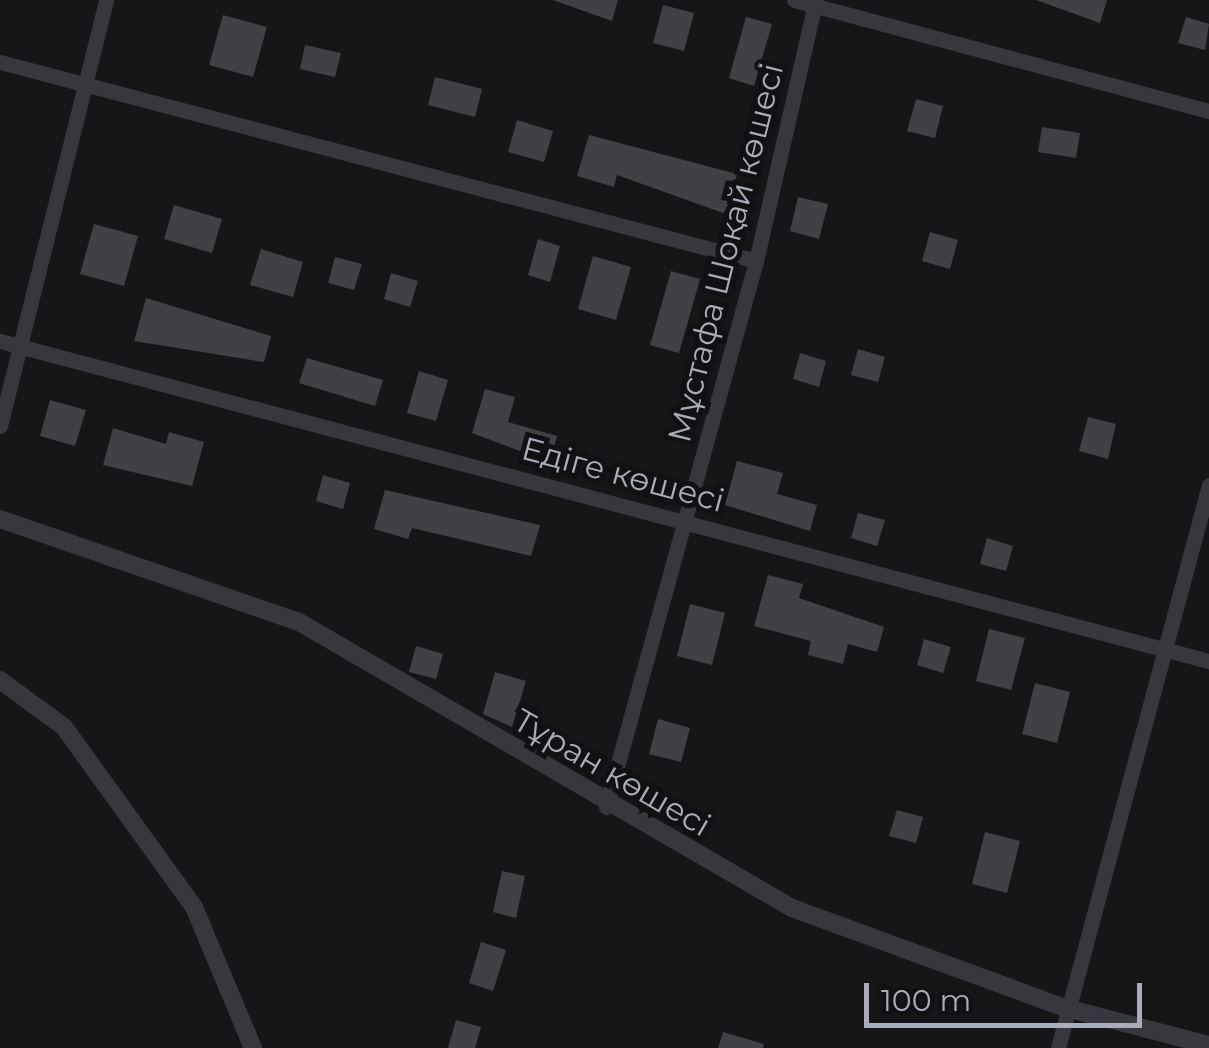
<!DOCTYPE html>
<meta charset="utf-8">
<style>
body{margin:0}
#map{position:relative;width:1209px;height:1048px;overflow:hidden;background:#161618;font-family:Montserrat,sans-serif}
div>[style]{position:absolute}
.building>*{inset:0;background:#404145}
.minor>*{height:15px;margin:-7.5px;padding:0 7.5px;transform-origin:7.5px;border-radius:7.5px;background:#37383d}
.tertiary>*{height:18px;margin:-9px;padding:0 9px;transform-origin:9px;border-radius:9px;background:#37383d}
span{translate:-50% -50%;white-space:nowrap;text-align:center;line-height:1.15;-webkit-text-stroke:10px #111113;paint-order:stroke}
.street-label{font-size:32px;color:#a8adb8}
.scale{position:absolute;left:864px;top:983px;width:278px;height:45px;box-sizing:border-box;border:5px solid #a8adb8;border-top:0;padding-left:12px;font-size:30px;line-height:35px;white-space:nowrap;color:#a8adb8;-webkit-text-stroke:8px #111113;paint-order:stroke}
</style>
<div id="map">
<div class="building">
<i style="clip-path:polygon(553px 0,618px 0,612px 21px)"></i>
<i style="clip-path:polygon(1036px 0,1107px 0,1100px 23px)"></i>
<i style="clip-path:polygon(663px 5px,694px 13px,684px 51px,653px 43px)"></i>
<i style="clip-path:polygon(223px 15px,267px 27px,253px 77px,209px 65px)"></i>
<i style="clip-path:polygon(746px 17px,772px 24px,754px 86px,729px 78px)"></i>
<i style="clip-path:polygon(1186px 17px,1209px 24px,1205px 50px,1178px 43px)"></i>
<i style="clip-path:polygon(305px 45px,341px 53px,335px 77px,300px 69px)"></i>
<i style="clip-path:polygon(435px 77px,482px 89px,475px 117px,428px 105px)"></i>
<i style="clip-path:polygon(916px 99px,943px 106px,935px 138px,907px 131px)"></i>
<i style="clip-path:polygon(517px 120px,553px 131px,544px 162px,508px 152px)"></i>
<i style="clip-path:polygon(1042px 127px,1080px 133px,1076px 158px,1038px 152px)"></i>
<i style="clip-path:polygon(589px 135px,737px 174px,726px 214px,617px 175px,614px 187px,577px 176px)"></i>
<i style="clip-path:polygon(798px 197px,828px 204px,819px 239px,790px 231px)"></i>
<i style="clip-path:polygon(174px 205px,222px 219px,212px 253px,164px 239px)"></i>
<i style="clip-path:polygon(94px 224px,138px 236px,124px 286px,80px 274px)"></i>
<i style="clip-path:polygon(930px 232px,958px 240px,950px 269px,922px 261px)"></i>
<i style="clip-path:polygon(538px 239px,560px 246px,550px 282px,528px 275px)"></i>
<i style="clip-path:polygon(261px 249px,303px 262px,293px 297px,250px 285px)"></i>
<i style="clip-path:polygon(593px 256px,631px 267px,616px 320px,578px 309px)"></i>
<i style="clip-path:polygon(335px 257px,362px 264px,354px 290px,328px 283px)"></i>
<i style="clip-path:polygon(671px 271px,700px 279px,679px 353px,650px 345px)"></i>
<i style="clip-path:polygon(391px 273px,418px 281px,410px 307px,384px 299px)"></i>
<i style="clip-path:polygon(146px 298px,271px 336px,264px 362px,134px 341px)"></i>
<i style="clip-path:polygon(858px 349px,885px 357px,878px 382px,851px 375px)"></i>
<i style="clip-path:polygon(800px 353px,826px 361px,819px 387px,793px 379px)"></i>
<i style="clip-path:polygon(307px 358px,383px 380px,375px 406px,299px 383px)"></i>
<i style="clip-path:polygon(419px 371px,448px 380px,436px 421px,407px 413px)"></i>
<i style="clip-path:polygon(485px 389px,515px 397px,508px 422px,557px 436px,550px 462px,472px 433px)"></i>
<i style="clip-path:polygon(50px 400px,86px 410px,75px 446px,40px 436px)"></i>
<i style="clip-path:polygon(1088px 417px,1116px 424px,1108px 459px,1079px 451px)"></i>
<i style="clip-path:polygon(113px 428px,166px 444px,169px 432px,204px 442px,192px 486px,103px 465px)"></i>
<i style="clip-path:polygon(737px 461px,783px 473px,777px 494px,817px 505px,810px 531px,725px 505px)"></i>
<i style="clip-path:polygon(323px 475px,350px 483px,343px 509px,316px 501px)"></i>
<i style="clip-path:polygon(385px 490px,540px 525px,531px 556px,412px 528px,408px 539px,374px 529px)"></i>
<i style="clip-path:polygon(858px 513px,885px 520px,877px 546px,851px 538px)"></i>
<i style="clip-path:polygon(987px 538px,1013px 546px,1006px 571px,980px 564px)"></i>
<i style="clip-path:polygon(768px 575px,803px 584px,799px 598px,884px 627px,877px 652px,848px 644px,843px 664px,808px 655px,811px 641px,754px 626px)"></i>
<i style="clip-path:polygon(690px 604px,725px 613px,712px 665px,677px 656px)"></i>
<i style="clip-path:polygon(989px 629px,1025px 638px,1011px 690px,976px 681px)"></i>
<i style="clip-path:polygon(924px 639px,951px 647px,943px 673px,917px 665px)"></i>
<i style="clip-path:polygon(416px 646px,443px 654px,436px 679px,409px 672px)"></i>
<i style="clip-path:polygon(495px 672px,526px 681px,512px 727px,483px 714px)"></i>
<i style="clip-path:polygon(1035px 683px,1070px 692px,1057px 743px,1022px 734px)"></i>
<i style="clip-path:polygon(658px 719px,690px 728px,681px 762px,649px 754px)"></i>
<i style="clip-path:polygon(897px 810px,923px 817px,916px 843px,889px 836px)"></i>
<i style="clip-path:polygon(985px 832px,1020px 841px,1007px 893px,972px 884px)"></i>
<i style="clip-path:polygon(502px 871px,525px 876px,516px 918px,493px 912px)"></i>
<i style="clip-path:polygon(481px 942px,506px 950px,493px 991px,469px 983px)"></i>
<i style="clip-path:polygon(456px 1020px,481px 1027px,475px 1048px,448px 1048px)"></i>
<i style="clip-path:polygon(723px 1032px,764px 1044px,763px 1048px,718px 1048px)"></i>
</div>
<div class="minor">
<i style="left:794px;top:0;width:430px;rotate:15deg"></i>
<i style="left:0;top:62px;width:782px;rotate:14.75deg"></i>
<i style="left:0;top:341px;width:1251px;rotate:14.83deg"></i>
<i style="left:0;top:426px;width:439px;rotate:-76deg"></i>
<i style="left:606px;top:807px;width:566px;rotate:-74.64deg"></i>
<i style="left:756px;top:261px;width:268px;rotate:-77.1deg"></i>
<i style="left:1058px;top:1048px;width:583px;rotate:-74.99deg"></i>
</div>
<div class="tertiary">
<i style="left:0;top:519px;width:316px;rotate:19deg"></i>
<i style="left:299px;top:622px;width:570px;rotate:30.12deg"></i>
<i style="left:792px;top:908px;width:292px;rotate:20.1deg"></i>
<i style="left:1066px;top:1008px;width:148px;rotate:14.5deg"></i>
<i style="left:0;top:680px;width:79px;rotate:36.3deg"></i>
<i style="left:64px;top:727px;width:222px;rotate:54.2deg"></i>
<i style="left:194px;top:907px;width:153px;rotate:67.3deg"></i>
</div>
<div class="street-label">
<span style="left:726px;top:253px;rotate:-76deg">Мұстафа Шоқай көшесі</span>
<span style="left:623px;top:475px;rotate:15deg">Едіге көшесі</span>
<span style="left:612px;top:773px;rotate:30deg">Тұран көшесі</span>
</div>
<div class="scale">100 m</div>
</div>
